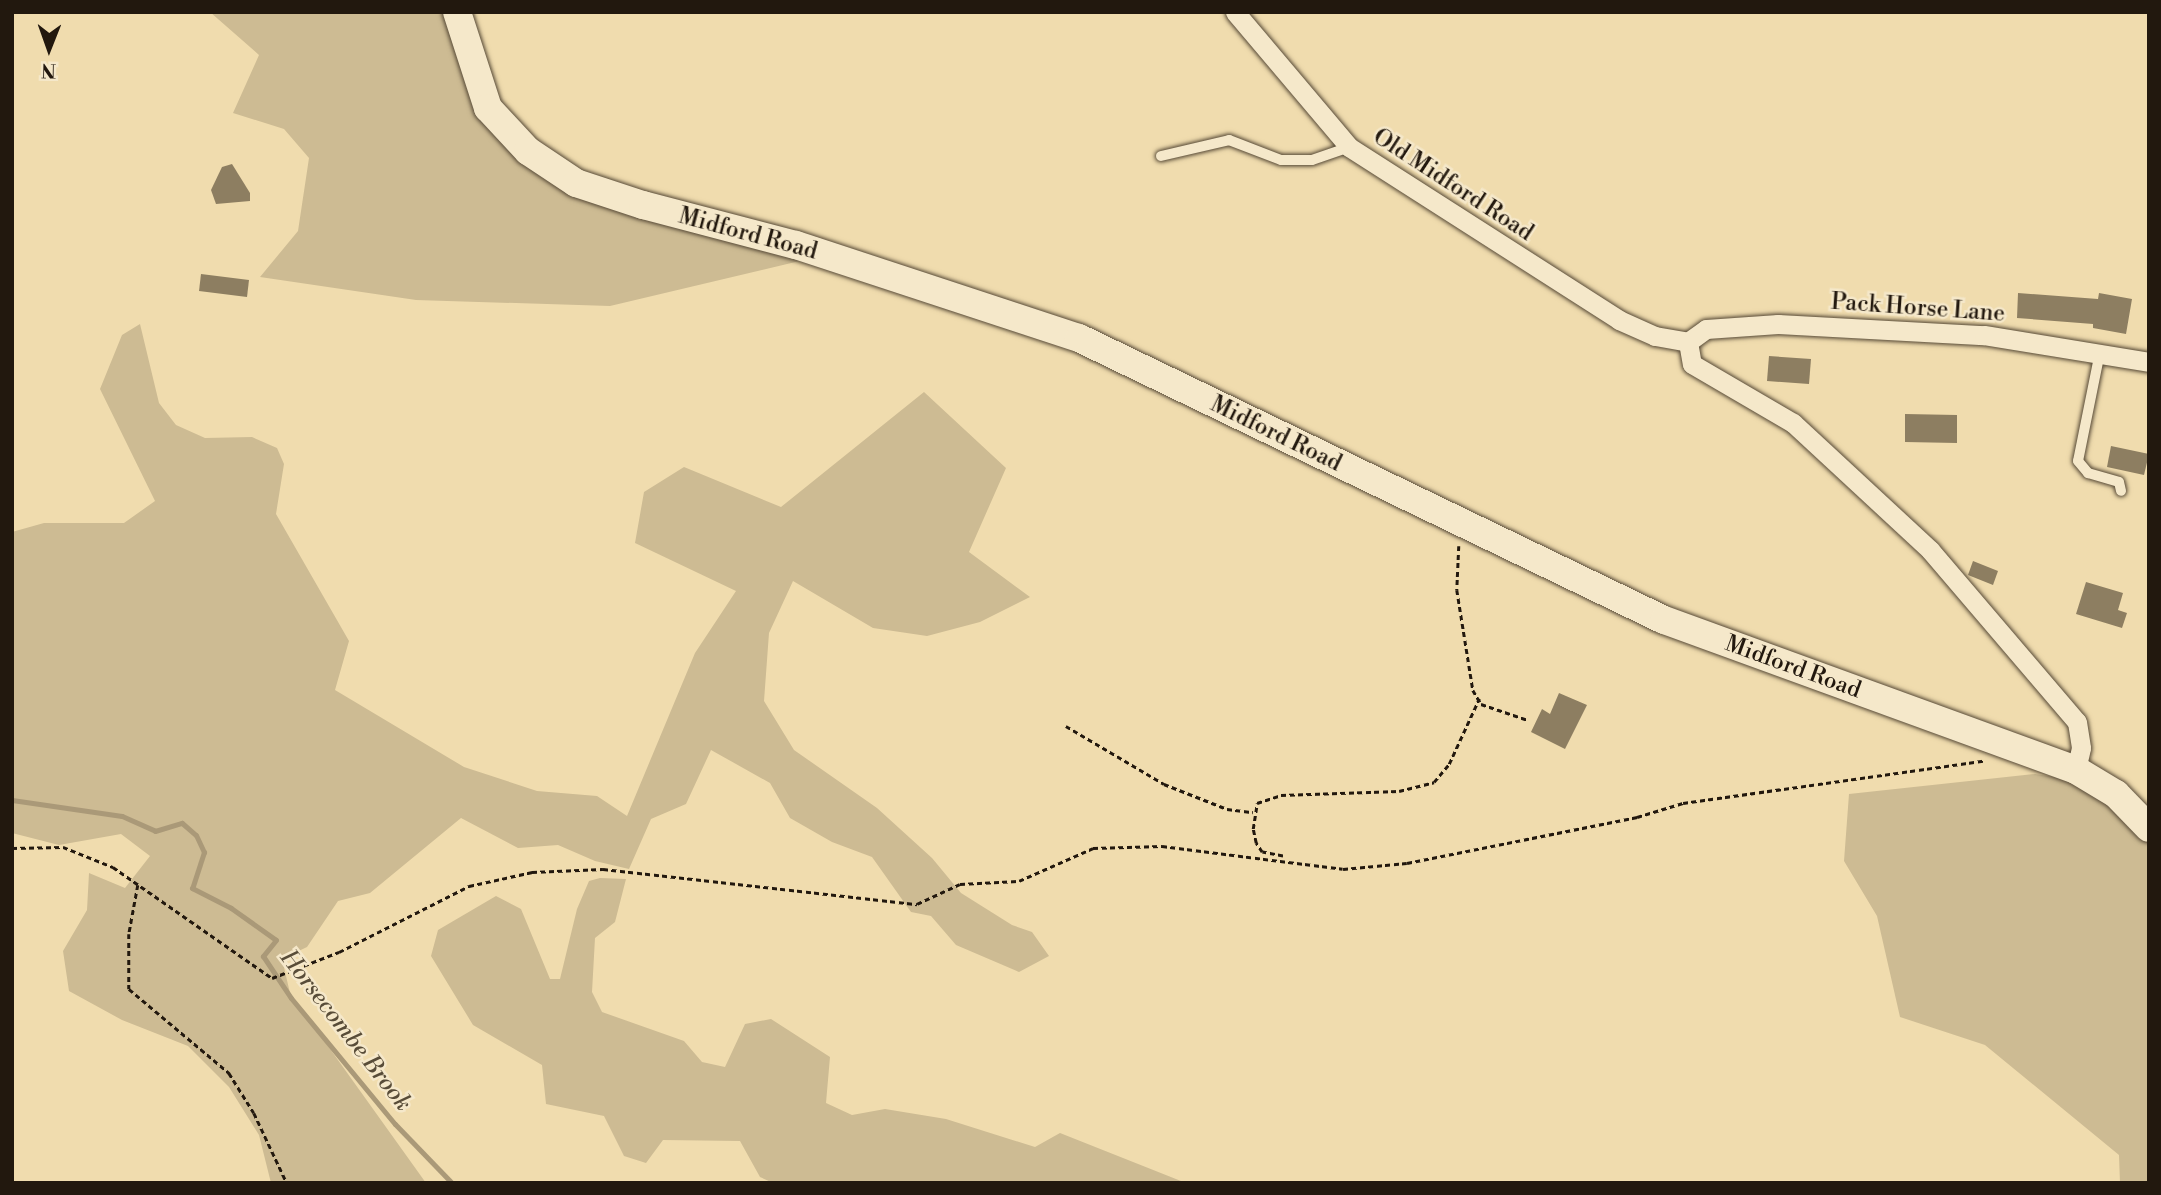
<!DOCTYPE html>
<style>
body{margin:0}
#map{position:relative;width:2161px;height:1195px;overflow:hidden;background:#f0dcae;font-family:"Libre Bodoni",serif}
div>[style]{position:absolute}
.green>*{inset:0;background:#cdbb93}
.stream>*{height:5px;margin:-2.5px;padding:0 2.5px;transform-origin:2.5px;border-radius:2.5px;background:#aa9978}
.building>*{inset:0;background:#8d7e61}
.path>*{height:2.5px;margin-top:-1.25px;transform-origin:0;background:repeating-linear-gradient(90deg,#22180e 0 5px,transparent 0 8.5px)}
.roads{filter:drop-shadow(0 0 2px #564936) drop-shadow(0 0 2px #564936)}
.lane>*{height:10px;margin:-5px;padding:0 5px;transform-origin:5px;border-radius:5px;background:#f5e8ca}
.street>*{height:19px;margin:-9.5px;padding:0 9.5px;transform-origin:9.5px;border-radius:9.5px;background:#f5e8ca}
.secondary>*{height:28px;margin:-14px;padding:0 14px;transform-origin:14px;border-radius:14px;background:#f5e8ca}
span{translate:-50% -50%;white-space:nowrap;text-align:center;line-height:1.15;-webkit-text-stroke:5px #f5e8ca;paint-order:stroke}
.street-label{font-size:23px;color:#22180e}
.water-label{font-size:24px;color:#584c38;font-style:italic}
.frame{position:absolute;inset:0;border:14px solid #22180e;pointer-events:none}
.north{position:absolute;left:14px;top:14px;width:70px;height:70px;-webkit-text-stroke:5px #f5e8ca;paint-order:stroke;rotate:181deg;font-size:19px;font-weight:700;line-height:28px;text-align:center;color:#22180e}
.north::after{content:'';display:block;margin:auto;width:24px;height:32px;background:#22180e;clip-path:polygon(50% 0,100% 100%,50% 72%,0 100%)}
</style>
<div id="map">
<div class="green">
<i style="clip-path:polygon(210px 12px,462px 12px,464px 73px,555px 161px,808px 259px,610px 306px,416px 300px,260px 277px,298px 231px,309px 158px,284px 129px,233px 113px,259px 55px)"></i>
<i style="clip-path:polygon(140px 324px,159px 403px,176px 425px,205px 438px,252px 437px,277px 448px,284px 464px,276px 514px,349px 641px,335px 690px,464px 767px,537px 791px,597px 796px,627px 816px,695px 653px,736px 591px,635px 543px,644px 492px,684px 467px,781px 507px,924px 392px,1006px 468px,969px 552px,1030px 597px,980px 622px,927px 636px,873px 628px,793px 581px,769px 633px,764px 701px,794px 750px,877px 808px,932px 858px,961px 893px,1012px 925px,1032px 932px,1049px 956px,1019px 972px,956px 945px,931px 916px,911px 912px,872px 857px,832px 842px,790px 818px,770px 783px,711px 750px,686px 804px,651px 819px,629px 869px,595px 861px,558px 845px,518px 848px,461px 818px,370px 893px,338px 901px,307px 947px,282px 959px,290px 993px,426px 1183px,271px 1183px,259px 1135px,229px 1087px,188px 1046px,122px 1020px,69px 991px,63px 951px,87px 910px,89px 873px,125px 888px,150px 856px,121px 834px,59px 845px,12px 833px,12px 532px,44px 523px,124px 523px,155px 501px,100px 389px,122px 335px)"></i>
<i style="clip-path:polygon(2035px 774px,2068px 779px,2105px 802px,2149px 843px,2149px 1183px,2120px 1183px,2119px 1155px,1985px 1045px,1900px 1017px,1877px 916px,1844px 861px,1849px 794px)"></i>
<i style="clip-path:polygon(600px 878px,626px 879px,615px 922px,595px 938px,592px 992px,602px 1012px,684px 1041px,702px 1062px,725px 1067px,745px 1024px,771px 1019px,830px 1057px,826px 1103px,852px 1115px,885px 1109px,946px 1119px,1035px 1147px,1060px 1133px,1186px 1183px,773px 1183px,760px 1177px,740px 1141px,663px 1140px,646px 1163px,624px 1156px,604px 1116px,546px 1104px,542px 1065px,473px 1025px,431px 956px,438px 930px,496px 896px,521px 909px,550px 979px,560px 979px,577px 909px,589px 881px)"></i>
</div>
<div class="stream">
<i style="left:12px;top:800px;width:111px;rotate:8.3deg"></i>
<i style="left:122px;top:816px;width:36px;rotate:24deg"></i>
<i style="left:155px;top:831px;width:28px;rotate:-17deg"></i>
<i style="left:182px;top:823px;width:18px;rotate:41deg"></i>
<i style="left:196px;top:835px;width:19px;rotate:65deg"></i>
<i style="left:204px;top:852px;width:38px;rotate:108deg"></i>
<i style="left:192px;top:888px;width:44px;rotate:27.1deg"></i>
<i style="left:231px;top:908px;width:55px;rotate:35.4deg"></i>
<i style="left:276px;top:940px;width:21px;rotate:129deg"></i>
<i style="left:263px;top:956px;width:50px;rotate:56.3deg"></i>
<i style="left:291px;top:998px;width:163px;rotate:50.5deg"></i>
<i style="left:395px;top:1124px;width:82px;rotate:46deg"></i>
</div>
<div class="building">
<i style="clip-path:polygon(232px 164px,250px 193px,250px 201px,216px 204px,211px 190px,222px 167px)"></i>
<i style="clip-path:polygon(201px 274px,249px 280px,247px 297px,199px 291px)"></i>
<i style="clip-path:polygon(2018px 293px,2098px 299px,2099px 293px,2132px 299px,2126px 334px,2093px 328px,2093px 324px,2017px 318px)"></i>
<i style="clip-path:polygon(1769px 356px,1811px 359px,1809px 384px,1767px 381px)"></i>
<i style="clip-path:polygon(1905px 414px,1957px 415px,1957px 443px,1905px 442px)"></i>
<i style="clip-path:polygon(2111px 446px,2149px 454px,2144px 475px,2107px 467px)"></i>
<i style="clip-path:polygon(1973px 561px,1998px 571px,1993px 585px,1968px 575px)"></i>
<i style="clip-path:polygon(2086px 582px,2123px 593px,2118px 610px,2127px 613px,2122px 628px,2076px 614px)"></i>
<i style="clip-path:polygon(1559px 693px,1587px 705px,1565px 749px,1531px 732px,1542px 709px,1550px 714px)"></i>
</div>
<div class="path">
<i style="left:1459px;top:546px;width:44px;rotate:92.6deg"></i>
<i style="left:1457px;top:590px;width:101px;rotate:80.9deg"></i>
<i style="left:1473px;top:690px;width:16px;rotate:60deg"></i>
<i style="left:1481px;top:704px;width:50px;rotate:18.8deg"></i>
<i style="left:1066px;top:726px;width:114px;rotate:30.6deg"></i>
<i style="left:1164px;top:784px;width:68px;rotate:21.6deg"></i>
<i style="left:1227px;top:809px;width:26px;rotate:7deg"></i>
<i style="left:12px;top:848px;width:51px;rotate:-1.1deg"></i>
<i style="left:63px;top:847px;width:54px;rotate:21.8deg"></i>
<i style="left:113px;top:867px;width:194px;rotate:34.9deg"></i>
<i style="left:272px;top:978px;width:72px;rotate:-21.2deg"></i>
<i style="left:339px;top:952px;width:146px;rotate:-26.9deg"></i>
<i style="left:469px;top:886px;width:65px;rotate:-12.5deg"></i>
<i style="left:532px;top:872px;width:71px;rotate:-2.4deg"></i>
<i style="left:603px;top:869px;width:316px;rotate:6.4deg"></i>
<i style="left:917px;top:904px;width:47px;rotate:-24.9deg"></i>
<i style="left:960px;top:884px;width:59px;rotate:-2.9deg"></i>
<i style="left:1019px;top:881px;width:81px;rotate:-24deg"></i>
<i style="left:1093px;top:848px;width:69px;rotate:-1.7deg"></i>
<i style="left:1162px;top:846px;width:182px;rotate:7.2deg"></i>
<i style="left:1343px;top:869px;width:64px;rotate:-5.4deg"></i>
<i style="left:1407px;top:863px;width:235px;rotate:-11.3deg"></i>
<i style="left:1637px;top:817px;width:48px;rotate:-16.9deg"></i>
<i style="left:1683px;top:803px;width:303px;rotate:-8deg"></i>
<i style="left:1283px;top:856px;width:21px;rotate:-169deg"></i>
<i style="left:1262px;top:852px;width:11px;rotate:-124deg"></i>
<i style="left:1256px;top:843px;width:14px;rotate:-102deg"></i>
<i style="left:1253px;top:829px;width:26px;rotate:-81deg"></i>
<i style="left:1257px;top:803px;width:25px;rotate:-18deg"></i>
<i style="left:1281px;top:795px;width:118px;rotate:-1.9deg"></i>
<i style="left:1399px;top:791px;width:36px;rotate:-14deg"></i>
<i style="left:1434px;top:782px;width:23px;rotate:-50deg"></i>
<i style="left:1449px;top:764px;width:72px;rotate:-65.2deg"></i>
<i style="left:138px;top:885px;width:50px;rotate:100.4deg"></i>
<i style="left:129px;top:934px;width:55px;rotate:90deg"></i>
<i style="left:129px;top:989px;width:131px;rotate:40deg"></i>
<i style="left:229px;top:1073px;width:47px;rotate:58deg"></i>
<i style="left:254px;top:1113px;width:77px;rotate:64.8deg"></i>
</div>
<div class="roads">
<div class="lane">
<i style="left:1161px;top:156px;width:70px;rotate:-13.2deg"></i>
<i style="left:1229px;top:140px;width:56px;rotate:21deg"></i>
<i style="left:1281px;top:160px;width:31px"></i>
<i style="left:1312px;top:160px;width:39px;rotate:-19deg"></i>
<i style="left:2100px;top:352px;width:111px;rotate:101.4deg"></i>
<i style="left:2078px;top:461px;width:16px;rotate:50deg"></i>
<i style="left:2088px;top:473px;width:32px;rotate:16deg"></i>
<i style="left:2119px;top:482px;width:9px;rotate:77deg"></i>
</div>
<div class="street">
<i style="left:1235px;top:12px;width:177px;rotate:49.8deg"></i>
<i style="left:1349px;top:147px;width:321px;rotate:32.6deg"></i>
<i style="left:1619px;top:320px;width:39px;rotate:24deg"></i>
<i style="left:1655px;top:336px;width:34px;rotate:10deg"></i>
<i style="left:1688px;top:342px;width:22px;rotate:80deg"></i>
<i style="left:1692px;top:364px;width:117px;rotate:30.3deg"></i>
<i style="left:1793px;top:423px;width:187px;rotate:42.8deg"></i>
<i style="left:1930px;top:550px;width:226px;rotate:49.5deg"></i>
<i style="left:2077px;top:722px;width:26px;rotate:81deg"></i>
<i style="left:2081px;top:748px;width:23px;rotate:103deg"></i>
<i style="left:1688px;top:342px;width:22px;rotate:-36deg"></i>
<i style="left:1706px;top:329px;width:72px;rotate:-4deg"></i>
<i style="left:1778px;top:324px;width:206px;rotate:3.1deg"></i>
<i style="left:1984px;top:335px;width:167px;rotate:9.3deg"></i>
</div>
<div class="secondary">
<i style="left:457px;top:12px;width:101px;rotate:72.1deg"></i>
<i style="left:488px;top:108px;width:59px;rotate:47.1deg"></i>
<i style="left:528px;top:151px;width:58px;rotate:33.7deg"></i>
<i style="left:576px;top:183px;width:71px;rotate:18.2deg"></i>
<i style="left:643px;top:205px;width:158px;rotate:14.7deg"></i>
<i style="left:796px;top:245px;width:298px;rotate:18.2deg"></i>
<i style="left:1079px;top:338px;width:649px;rotate:25.74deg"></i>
<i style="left:1664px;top:620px;width:438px;rotate:20deg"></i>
<i style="left:2076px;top:770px;width:47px;rotate:31deg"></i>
<i style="left:2116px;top:794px;width:47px;rotate:45.9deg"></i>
</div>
</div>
<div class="street-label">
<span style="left:1453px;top:185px;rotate:33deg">Old Midford Road</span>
<span style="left:748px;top:234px;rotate:15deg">Midford Road</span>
<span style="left:1918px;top:308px;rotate:4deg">Pack Horse Lane</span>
<span style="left:1276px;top:434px;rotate:26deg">Midford Road</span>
<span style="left:1793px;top:667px;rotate:20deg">Midford Road</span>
</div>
<div class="water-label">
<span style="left:345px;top:1031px;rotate:52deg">Horsecombe Brook</span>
</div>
<div class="frame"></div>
<div class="north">N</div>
</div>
